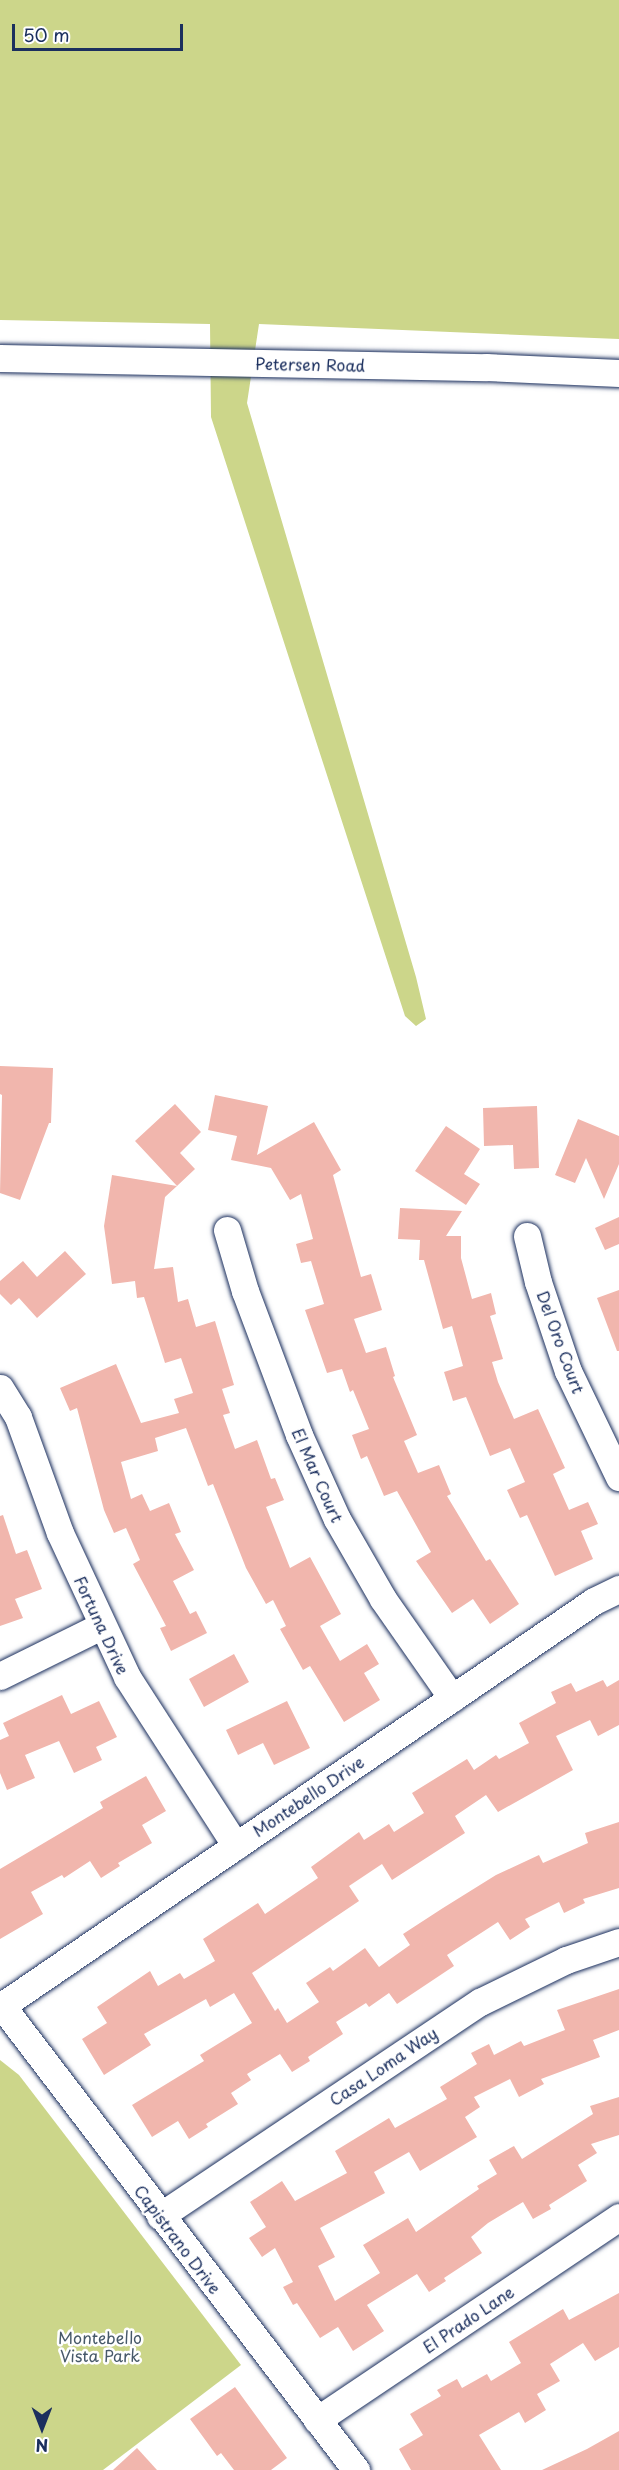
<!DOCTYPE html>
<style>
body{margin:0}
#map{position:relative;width:619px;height:2470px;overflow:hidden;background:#fff;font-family:"Playpen Sans",sans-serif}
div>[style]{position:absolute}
.green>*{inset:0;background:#ccd68a}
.building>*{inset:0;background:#f1b6ad}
.roads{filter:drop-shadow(0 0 2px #1b2f5e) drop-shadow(0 0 2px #1b2f5e)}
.minor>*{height:27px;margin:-13.5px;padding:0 13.5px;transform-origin:13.5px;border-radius:13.5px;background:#fff}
span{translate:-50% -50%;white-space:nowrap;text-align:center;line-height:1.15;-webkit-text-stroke:5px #fff;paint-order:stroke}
.street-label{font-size:16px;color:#1b2f5e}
.park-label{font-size:16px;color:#475969}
.north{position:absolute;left:12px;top:2398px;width:60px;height:60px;-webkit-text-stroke:4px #fff;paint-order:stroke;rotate:180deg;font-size:16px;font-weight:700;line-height:24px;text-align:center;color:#1b2f5e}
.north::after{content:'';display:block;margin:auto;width:21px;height:27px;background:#1b2f5e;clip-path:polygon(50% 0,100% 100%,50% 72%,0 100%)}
.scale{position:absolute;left:12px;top:24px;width:171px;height:27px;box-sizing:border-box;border:3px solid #1b2f5e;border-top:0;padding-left:8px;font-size:18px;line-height:21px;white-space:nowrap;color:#1b2f5e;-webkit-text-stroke:4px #fff;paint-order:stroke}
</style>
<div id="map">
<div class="green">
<i style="clip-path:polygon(0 0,619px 0,619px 339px,259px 324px,247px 403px,416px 977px,426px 1019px,416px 1026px,405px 1016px,211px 417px,210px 324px,0 320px)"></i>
<i style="clip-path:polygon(0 2060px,19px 2075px,241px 2365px,103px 2470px,0 2470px)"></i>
</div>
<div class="building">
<i style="clip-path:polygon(0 1066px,53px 1068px,51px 1123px,49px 1123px,20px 1200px,0 1193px,2px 1095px,0 1094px)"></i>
<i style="clip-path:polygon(215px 1095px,268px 1106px,257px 1155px,314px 1122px,341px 1170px,333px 1175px,361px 1277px,371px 1274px,382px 1310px,354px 1319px,366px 1353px,386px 1347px,395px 1376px,393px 1377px,417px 1435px,404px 1441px,418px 1473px,439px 1465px,451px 1494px,447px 1496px,486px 1561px,490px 1559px,519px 1604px,490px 1624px,473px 1599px,452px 1613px,416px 1561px,431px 1552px,397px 1491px,384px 1496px,367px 1456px,361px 1459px,352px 1435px,369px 1429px,353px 1390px,350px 1392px,342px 1369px,327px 1373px,305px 1310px,324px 1304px,311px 1261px,301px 1263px,296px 1244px,313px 1239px,301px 1194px,290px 1200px,271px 1168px,231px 1160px,237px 1136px,208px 1130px)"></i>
<i style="clip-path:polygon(175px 1104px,201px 1132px,180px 1153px,195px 1169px,177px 1186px,135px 1141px)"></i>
<i style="clip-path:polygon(537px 1106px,539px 1168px,514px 1169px,513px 1145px,484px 1146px,483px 1108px)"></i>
<i style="clip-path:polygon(578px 1119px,619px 1136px,619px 1164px,604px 1199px,586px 1158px,575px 1183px,555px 1175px)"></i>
<i style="clip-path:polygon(446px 1126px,480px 1149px,464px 1174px,480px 1184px,466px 1205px,415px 1171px)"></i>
<i style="clip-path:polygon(112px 1175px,177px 1186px,165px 1197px,154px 1269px,173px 1267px,178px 1302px,188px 1299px,196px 1327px,215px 1321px,234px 1385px,222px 1389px,230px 1413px,223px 1415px,235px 1449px,257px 1440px,271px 1479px,275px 1478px,284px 1500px,266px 1507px,290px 1568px,310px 1557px,341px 1614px,320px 1626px,340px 1661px,367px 1644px,379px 1664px,364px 1673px,380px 1700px,344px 1722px,310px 1666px,303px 1670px,280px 1629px,286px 1626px,273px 1600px,266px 1604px,246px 1568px,213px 1484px,208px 1486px,186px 1428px,155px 1438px,158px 1451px,121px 1462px,131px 1499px,142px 1494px,150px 1511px,169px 1503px,181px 1532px,175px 1534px,194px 1570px,173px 1581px,190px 1614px,196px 1611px,207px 1633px,171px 1651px,160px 1628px,166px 1626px,133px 1564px,140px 1560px,126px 1528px,114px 1533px,104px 1510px,77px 1408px,70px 1411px,60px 1388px,116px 1364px,141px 1423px,179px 1413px,174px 1399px,193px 1393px,181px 1358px,165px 1363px,144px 1297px,137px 1298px,135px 1281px,112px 1284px,104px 1226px)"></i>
<i style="clip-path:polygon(400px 1208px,462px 1211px,446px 1236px,461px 1236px,461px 1258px,472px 1299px,491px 1293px,496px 1314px,490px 1316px,503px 1359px,492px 1362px,498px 1382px,514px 1419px,538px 1409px,565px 1468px,553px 1474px,569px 1510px,588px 1502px,598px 1524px,581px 1531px,593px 1559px,555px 1576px,527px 1515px,520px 1518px,507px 1490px,525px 1482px,510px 1448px,490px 1456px,466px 1397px,453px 1401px,444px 1372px,463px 1366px,452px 1326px,443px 1329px,424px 1260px,419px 1260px,420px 1240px,398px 1239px)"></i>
<i style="clip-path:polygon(619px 1217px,619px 1244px,605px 1250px,595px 1228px)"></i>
<i style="clip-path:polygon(65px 1251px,86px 1274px,37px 1318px,19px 1298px,11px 1305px,0 1294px,0 1281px,23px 1261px,37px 1277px)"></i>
<i style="clip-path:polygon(619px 1290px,619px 1351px,617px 1351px,597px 1298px)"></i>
<i style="clip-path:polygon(3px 1515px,16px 1554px,27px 1550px,42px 1589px,15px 1599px,23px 1618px,0 1626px,0 1516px)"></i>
<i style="clip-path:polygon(234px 1654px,249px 1682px,204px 1707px,189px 1679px)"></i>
<i style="clip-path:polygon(603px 1680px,607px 1687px,619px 1680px,619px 1725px,598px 1736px,590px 1720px,556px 1736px,573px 1770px,498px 1812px,486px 1795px,455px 1816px,465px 1833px,392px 1880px,382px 1864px,349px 1886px,359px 1901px,252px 1973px,275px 2011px,278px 2008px,287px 2023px,319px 2002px,306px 1983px,330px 1967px,333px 1971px,365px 1948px,379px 1967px,410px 1945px,403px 1934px,443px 1908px,496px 1875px,539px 1855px,543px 1863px,588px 1843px,585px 1833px,619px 1822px,619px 1888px,583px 1899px,585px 1903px,564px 1913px,559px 1902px,525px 1919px,530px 1927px,510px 1940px,498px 1922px,447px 1955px,454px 1966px,397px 2004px,389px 1993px,369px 2007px,366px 2003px,336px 2022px,343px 2034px,308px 2057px,310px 2061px,292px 2072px,280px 2054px,247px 2074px,251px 2080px,231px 2093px,238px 2104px,206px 2124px,208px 2127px,189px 2139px,178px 2121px,152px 2137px,132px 2105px,204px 2061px,200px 2055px,252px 2023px,234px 1993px,210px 2007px,206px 1999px,144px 2034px,151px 2045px,104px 2075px,82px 2039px,107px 2023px,97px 2007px,150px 1971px,158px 1986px,180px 1973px,184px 1979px,215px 1961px,203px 1939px,258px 1903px,265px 1914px,318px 1878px,311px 1867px,359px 1832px,364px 1840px,389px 1824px,394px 1832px,424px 1813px,412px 1793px,467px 1759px,474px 1770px,496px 1755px,499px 1759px,529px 1743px,519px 1723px,556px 1703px,551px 1692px,571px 1683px,576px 1692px)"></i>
<i style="clip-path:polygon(62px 1695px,71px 1714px,99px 1701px,117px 1737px,96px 1747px,102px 1760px,74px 1773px,59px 1741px,25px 1755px,35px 1778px,7px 1790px,0 1773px,0 1740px,9px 1736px,3px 1723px)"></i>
<i style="clip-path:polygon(287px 1701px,310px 1748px,274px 1765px,263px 1743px,238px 1755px,226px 1730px)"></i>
<i style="clip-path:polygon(146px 1776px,166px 1811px,142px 1825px,152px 1843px,118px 1863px,120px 1866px,101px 1878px,90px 1861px,64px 1878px,62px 1875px,31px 1892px,43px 1914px,0 1939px,0 1869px,103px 1808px,100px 1802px)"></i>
<i style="clip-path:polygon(619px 1989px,619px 2030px,593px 2040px,600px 2057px,541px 2079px,544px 2084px,519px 2097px,510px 2079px,474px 2097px,480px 2107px,465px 2117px,477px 2137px,420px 2171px,409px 2152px,374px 2172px,385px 2193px,320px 2228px,335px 2257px,318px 2266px,335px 2301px,380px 2273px,363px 2245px,408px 2218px,416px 2232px,479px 2189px,477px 2186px,497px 2174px,489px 2160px,514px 2146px,522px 2159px,593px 2114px,590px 2106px,619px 2097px,619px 2135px,591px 2144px,597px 2153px,578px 2165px,587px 2181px,549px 2205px,551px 2209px,533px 2219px,523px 2202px,488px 2223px,471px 2237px,482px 2253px,444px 2278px,446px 2281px,429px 2292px,417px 2274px,367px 2305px,384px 2331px,353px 2351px,338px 2327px,320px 2338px,297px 2303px,293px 2305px,283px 2287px,293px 2282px,275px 2248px,262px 2257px,249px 2238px,266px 2227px,250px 2202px,282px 2181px,295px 2201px,347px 2173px,335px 2151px,389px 2118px,395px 2128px,447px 2099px,440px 2087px,477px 2064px,471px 2053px,489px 2044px,494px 2055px,521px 2041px,524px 2046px,565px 2030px,557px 2010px)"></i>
<i style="clip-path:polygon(619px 2293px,619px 2347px,595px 2361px,583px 2343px,550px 2364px,560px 2381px,537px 2394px,546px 2410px,525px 2423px,519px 2412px,479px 2435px,501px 2470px,411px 2470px,399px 2449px,423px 2435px,410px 2414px,441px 2396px,437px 2390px,457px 2379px,462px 2388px,487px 2374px,491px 2381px,521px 2363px,509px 2342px,563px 2309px,569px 2320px)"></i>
<i style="clip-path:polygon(235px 2387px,287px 2458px,271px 2470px,234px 2470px,221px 2453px,217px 2456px,190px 2419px)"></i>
<i style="clip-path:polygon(619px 2431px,619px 2470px,542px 2470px,587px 2449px)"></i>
<i style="clip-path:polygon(137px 2448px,157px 2470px,113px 2470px)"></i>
</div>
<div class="roads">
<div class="minor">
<i style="left:0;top:358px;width:486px;rotate:1.1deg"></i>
<i style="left:486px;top:367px;width:133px;rotate:2.6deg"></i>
<i style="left:227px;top:1230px;width:64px;rotate:73.6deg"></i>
<i style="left:245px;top:1291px;width:154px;rotate:69.4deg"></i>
<i style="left:299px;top:1435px;width:92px;rotate:65.7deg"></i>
<i style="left:337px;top:1519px;width:92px;rotate:60.1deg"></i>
<i style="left:383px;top:1599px;width:121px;rotate:55.1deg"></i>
<i style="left:527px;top:1236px;width:47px;rotate:76.6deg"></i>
<i style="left:538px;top:1282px;width:94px;rotate:71.4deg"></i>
<i style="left:568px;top:1371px;width:118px;rotate:64.3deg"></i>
<i style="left:0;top:1388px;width:34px;rotate:58deg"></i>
<i style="left:18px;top:1417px;width:123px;rotate:70.1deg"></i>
<i style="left:60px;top:1533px;width:159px;rotate:65deg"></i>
<i style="left:127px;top:1677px;width:201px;rotate:57.2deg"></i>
<i style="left:0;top:1676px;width:113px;rotate:-26.3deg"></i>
<i style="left:2px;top:2006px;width:584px;rotate:52.66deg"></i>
<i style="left:0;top:2007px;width:719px;rotate:-34.35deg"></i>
<i style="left:594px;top:1601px;width:28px;rotate:-26deg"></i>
<i style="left:160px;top:2216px;width:385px;rotate:-33.8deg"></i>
<i style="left:480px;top:2002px;width:96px;rotate:-26deg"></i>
<i style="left:566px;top:1960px;width:56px;rotate:-18.8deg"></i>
<i style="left:317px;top:2420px;width:364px;rotate:-33.9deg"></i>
</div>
</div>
<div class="street-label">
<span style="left:310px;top:364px;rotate:1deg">Petersen Road</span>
<span style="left:561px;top:1342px;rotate:70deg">Del Oro Court</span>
<span style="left:318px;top:1475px;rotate:66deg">El Mar Court</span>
<span style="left:102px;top:1625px;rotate:65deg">Fortuna Drive</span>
<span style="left:308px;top:1796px;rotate:-34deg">Montebello Drive</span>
<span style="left:383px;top:2066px;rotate:-34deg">Casa Loma Way</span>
<span style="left:178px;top:2239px;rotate:53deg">Capistrano Drive</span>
<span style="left:468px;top:2319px;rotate:-34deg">El Prado Lane</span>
</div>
<div class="park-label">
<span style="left:100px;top:2346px">Montebello<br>Vista Park</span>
</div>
<div class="north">N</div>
<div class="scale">50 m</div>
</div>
